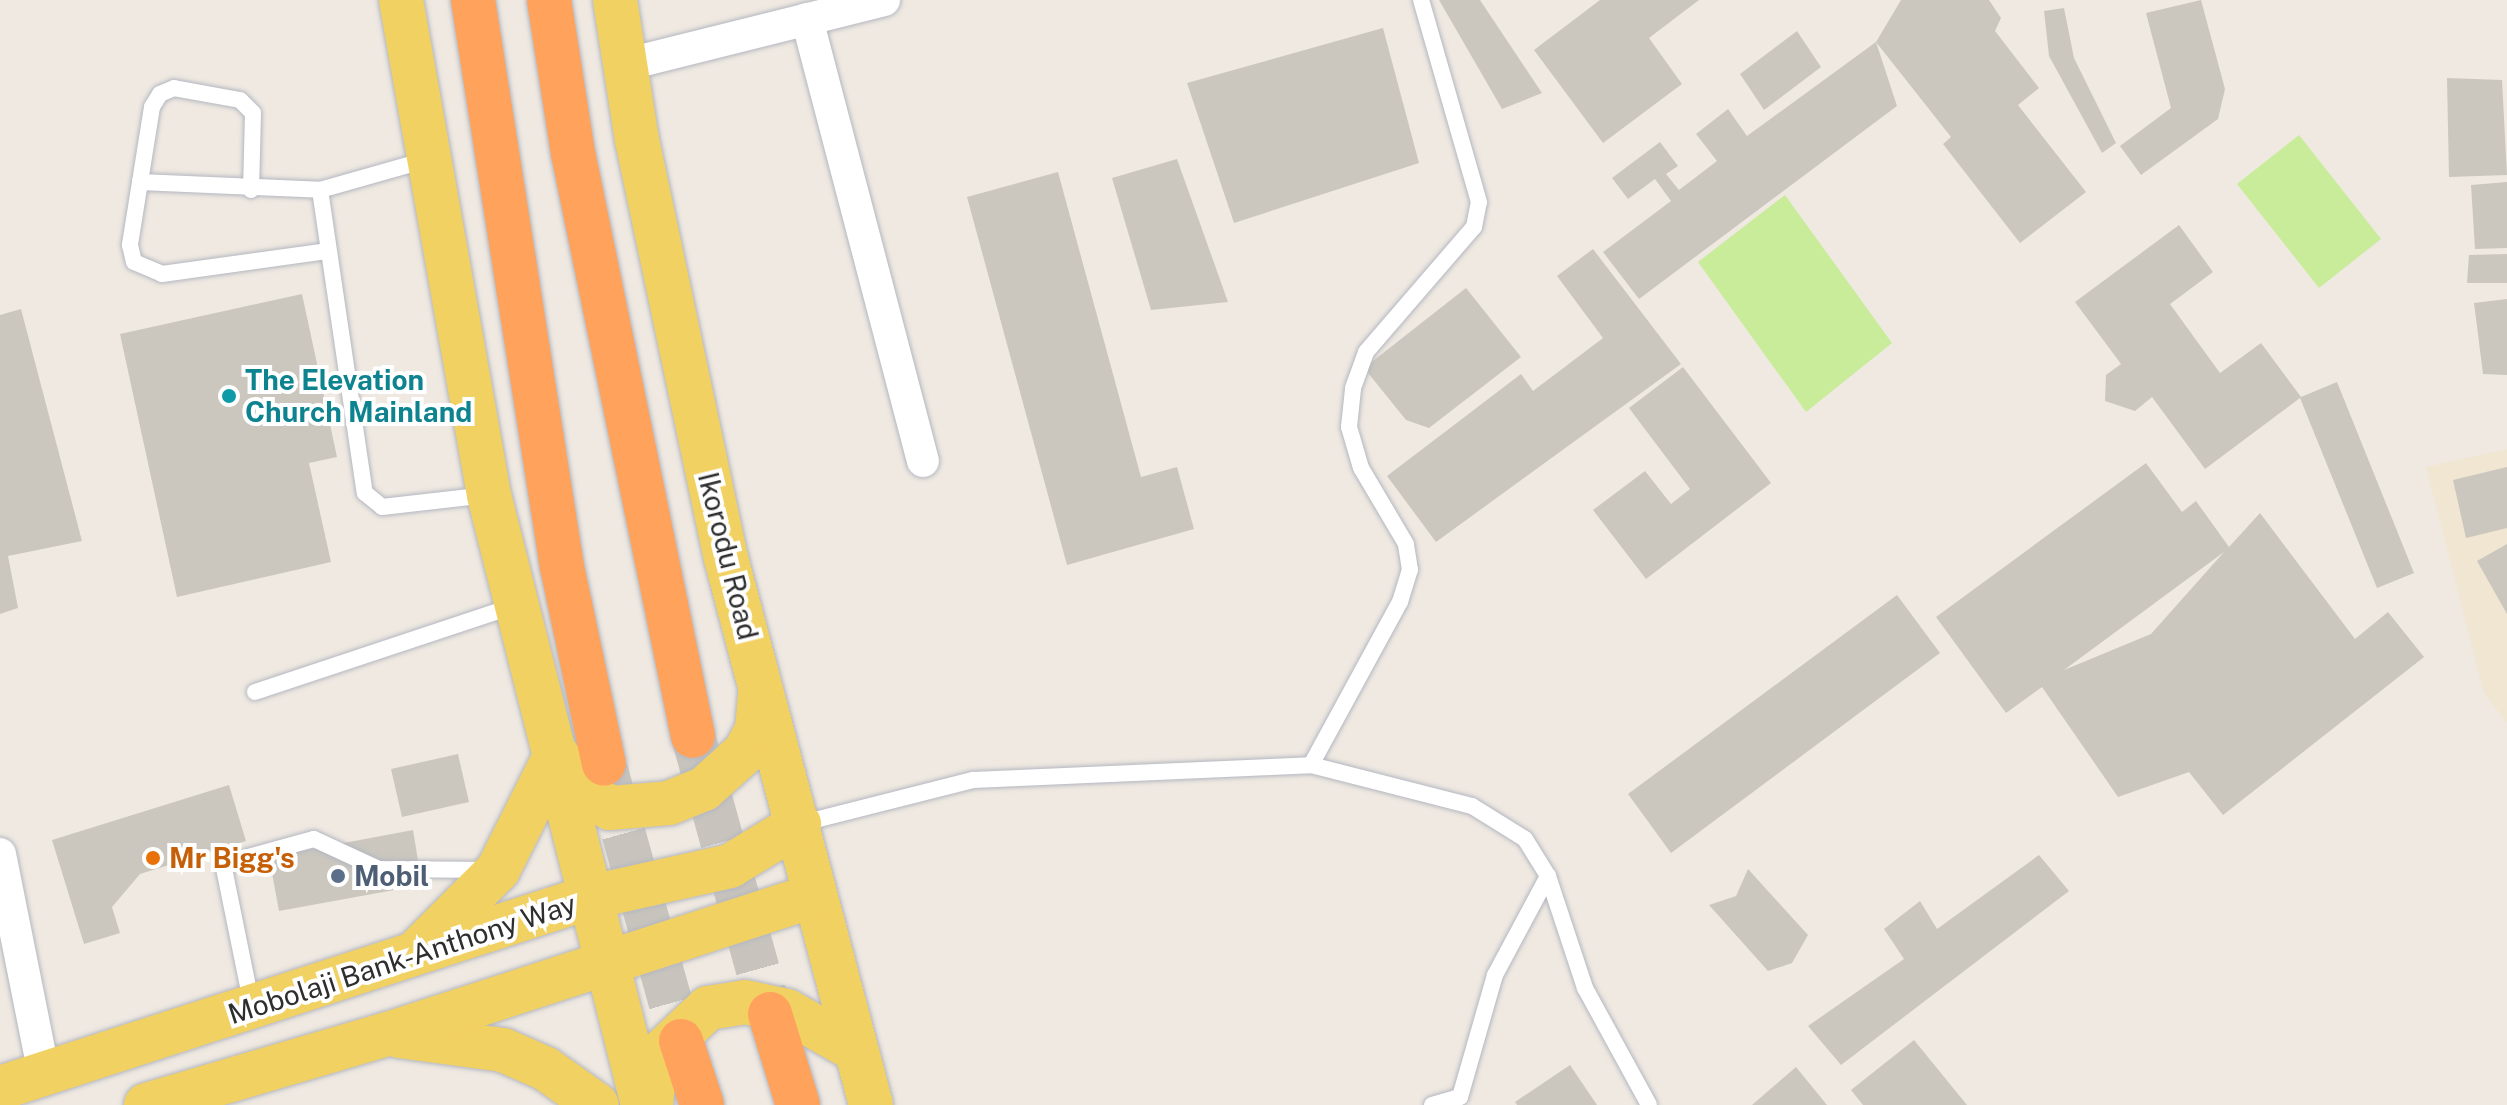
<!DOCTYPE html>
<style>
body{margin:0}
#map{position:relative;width:2507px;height:1105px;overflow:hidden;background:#efe9e1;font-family:"Public Sans",sans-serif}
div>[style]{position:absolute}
.education>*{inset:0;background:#f0e6d1}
.pitch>*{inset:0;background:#c9ec9a}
.building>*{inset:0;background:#cbc7bf}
.highway-tunnel>*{height:44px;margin-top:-22px;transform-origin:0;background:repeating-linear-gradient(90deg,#c8c4bd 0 44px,transparent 0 66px)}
.roads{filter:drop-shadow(0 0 2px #b4b7c1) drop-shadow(0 0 2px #b4b7c1)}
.lane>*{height:16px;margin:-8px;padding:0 8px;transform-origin:8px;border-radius:8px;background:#fff}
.street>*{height:32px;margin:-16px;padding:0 16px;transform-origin:16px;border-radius:16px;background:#fff}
.primary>*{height:44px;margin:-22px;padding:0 22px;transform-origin:22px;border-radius:22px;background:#f2d163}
.highway>*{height:44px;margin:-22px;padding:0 22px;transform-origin:22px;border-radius:22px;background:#ffa35c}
.dots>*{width:22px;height:22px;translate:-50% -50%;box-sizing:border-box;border:4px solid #fff;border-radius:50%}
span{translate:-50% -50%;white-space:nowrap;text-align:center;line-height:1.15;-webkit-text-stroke:8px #fff;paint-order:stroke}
.culture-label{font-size:28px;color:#0d838f;font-weight:700}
.left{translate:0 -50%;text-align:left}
.street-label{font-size:28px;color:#2e2e2e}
.food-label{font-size:28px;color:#c56008;font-weight:700}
.service-label{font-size:28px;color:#4e5e75;font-weight:700}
</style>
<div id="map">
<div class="education">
<i style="clip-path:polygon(2507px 449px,2507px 723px,2484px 693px,2426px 467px)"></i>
</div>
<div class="pitch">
<i style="clip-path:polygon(2299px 135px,2381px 239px,2319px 288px,2237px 184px)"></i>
<i style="clip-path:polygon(1785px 195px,1892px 343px,1806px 412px,1698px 262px)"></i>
</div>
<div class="building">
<i style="clip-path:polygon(1439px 0,1480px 0,1542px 93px,1502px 109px)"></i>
<i style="clip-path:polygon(1600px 0,1699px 0,1649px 38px,1682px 84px,1603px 143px,1534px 50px)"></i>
<i style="clip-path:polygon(1901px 0,1989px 0,2001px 18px,1995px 31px,2039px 88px,2018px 105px,2086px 192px,2020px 243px,1943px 144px,1951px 137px,1876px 42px,1897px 106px,1639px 299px,1603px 252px,1671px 201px,1655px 179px,1628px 199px,1612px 178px,1660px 142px,1678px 166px,1666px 174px,1679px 190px,1717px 161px,1696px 134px,1728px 109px,1747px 136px,1876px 42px)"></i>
<i style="clip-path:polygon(2201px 0,2225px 89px,2218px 119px,2141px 175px,2120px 146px,2171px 108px,2146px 13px)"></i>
<i style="clip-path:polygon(2064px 8px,2074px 58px,2116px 143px,2102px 153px,2049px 56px,2044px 11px)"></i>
<i style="clip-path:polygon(1383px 28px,1419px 163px,1234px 223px,1187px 83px)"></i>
<i style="clip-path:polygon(1797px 31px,1821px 67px,1764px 110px,1740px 74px)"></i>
<i style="clip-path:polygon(2447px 78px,2502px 80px,2507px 175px,2449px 177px)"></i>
<i style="clip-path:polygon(1177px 159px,1228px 302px,1151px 310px,1112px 178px)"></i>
<i style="clip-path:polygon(1058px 172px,1141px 477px,1177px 467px,1194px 529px,1067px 565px,967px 197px)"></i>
<i style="clip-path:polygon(2507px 182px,2507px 248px,2475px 249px,2471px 185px)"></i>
<i style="clip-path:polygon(2179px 225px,2213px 272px,2170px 304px,2220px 373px,2261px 343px,2301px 397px,2337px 382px,2414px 573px,2377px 588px,2300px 398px,2205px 469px,2152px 397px,2135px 411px,2105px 401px,2106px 375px,2121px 364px,2075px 302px)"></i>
<i style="clip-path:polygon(1593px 249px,1681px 364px,1436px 542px,1387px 476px,1521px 374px,1533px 391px,1603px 338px,1557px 276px)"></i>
<i style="clip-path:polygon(2507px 254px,2507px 283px,2467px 283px,2469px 255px)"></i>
<i style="clip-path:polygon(1466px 288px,1521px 357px,1429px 428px,1406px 420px,1364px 368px)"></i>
<i style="clip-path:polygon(302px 294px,337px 457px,309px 463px,331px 562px,177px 597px,120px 334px)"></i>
<i style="clip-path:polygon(2507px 299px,2507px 375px,2483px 374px,2474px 303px)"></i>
<i style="clip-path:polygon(21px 309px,82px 541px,8px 556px,18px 608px,0 614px,0 315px)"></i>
<i style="clip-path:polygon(1683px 367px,1771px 483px,1646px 579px,1593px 510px,1645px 471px,1671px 504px,1690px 489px,1629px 408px)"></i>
<i style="clip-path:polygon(evenodd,2146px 463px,2182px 512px,2196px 501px,2229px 547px,2260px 513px,2355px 639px,2388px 612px,2424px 657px,2223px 815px,2189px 772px,2118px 797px,2042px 687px,2006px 713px,1936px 617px,2146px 463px,2224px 552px,2151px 634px,2064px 670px,2224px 552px)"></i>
<i style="clip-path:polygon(2507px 467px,2507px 528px,2466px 538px,2453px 480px)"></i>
<i style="clip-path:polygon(2507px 544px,2507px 614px,2477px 561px)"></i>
<i style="clip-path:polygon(1897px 595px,1940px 653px,1671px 853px,1628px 794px)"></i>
<i style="clip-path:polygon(458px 754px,469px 802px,402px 817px,391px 769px)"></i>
<i style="clip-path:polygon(229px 785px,246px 841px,140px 874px,112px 907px,120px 933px,84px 944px,52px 840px)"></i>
<i style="clip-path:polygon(413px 830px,422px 885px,279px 911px,269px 857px)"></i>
<i style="clip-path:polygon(2039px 855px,2069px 891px,1841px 1065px,1808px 1026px,1904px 959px,1884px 929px,1920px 901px,1937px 929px)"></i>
<i style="clip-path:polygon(1748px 869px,1808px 935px,1792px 963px,1768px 971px,1709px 905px,1736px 896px)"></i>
<i style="clip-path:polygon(1914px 1040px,1967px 1105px,1863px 1105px,1851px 1090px)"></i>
<i style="clip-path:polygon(1570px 1065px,1597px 1105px,1517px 1105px,1515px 1102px)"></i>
<i style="clip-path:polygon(1796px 1067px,1827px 1105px,1752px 1105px)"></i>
</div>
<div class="highway-tunnel">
<i style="left:693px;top:736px;width:288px;rotate:74.5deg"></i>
<i style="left:606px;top:770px;width:281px;rotate:74.5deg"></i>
</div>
<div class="roads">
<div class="lane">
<i style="left:140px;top:182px;width:180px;rotate:2.5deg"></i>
<i style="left:320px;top:190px;width:110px;rotate:-15.8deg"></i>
<i style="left:251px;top:190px;width:77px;rotate:-88.5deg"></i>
<i style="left:253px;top:113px;width:18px;rotate:-135deg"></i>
<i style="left:240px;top:100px;width:67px;rotate:-169.7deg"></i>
<i style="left:174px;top:88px;width:15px;rotate:157deg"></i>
<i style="left:160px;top:94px;width:15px;rotate:122deg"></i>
<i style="left:152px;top:107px;width:140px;rotate:99.1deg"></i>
<i style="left:130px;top:245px;width:17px;rotate:77deg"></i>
<i style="left:134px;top:262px;width:30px;rotate:23deg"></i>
<i style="left:162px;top:274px;width:168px;rotate:-7.9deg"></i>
<i style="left:320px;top:190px;width:306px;rotate:81.6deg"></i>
<i style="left:365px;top:493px;width:22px;rotate:39deg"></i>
<i style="left:382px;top:507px;width:106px;rotate:-6.5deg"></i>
<i style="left:255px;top:692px;width:276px;rotate:-18.4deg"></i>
<i style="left:1311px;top:765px;width:186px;rotate:-61.4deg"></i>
<i style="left:1400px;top:602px;width:34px;rotate:-73deg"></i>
<i style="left:1410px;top:570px;width:26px;rotate:-99deg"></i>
<i style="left:1406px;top:544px;width:88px;rotate:-120.6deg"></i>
<i style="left:1361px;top:468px;width:43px;rotate:-106.3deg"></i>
<i style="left:1349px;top:427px;width:39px;rotate:-84deg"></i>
<i style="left:1353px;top:388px;width:38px;rotate:-70deg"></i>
<i style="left:1366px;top:352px;width:165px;rotate:-49.2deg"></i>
<i style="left:1474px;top:227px;width:25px;rotate:-79deg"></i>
<i style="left:1479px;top:202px;width:210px;rotate:-106deg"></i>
<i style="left:799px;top:824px;width:179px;rotate:-14.2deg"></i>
<i style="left:973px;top:780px;width:338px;rotate:-2.5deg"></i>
<i style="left:1311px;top:765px;width:166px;rotate:14.3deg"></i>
<i style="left:1472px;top:806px;width:62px;rotate:31.9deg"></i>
<i style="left:1525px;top:839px;width:44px;rotate:58.1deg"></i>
<i style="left:1548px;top:876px;width:118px;rotate:71.7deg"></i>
<i style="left:1585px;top:988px;width:133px;rotate:61.3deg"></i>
<i style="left:252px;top:1006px;width:145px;rotate:-101.5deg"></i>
<i style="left:223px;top:864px;width:94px;rotate:-15.4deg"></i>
<i style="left:314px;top:839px;width:72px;rotate:24.8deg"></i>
<i style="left:379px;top:869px;width:109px;rotate:0.5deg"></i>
<i style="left:1432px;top:1105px;width:29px;rotate:-16deg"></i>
<i style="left:1460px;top:1097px;width:127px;rotate:-74deg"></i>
<i style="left:1495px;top:975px;width:112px;rotate:-61.8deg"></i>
</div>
<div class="street">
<i style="left:807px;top:19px;width:457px;rotate:75.3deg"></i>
<i style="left:624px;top:65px;width:268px;rotate:-14deg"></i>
<i style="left:0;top:854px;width:224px;rotate:78.7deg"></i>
</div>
<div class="primary">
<i style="left:401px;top:0;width:503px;rotate:79.92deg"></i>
<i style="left:489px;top:495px;width:629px;rotate:75.83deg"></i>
<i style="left:615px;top:0;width:142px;rotate:81.1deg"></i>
<i style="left:637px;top:140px;width:427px;rotate:78deg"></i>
<i style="left:726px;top:558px;width:566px;rotate:75.15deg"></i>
<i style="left:556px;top:754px;width:43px;rotate:52.6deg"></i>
<i style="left:582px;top:788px;width:34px;rotate:36deg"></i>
<i style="left:610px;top:808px;width:59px;rotate:-4.8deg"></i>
<i style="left:669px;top:803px;width:38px;rotate:-22deg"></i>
<i style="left:704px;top:789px;width:55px;rotate:-42.1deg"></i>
<i style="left:745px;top:752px;width:26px;rotate:-62deg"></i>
<i style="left:757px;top:729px;width:34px;rotate:-85deg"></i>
<i style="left:419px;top:949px;width:112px;rotate:-45deg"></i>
<i style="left:498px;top:870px;width:130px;rotate:-63.4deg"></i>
<i style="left:399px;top:1036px;width:105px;rotate:7.7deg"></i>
<i style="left:503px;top:1050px;width:47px;rotate:23.8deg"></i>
<i style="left:546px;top:1069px;width:62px;rotate:35.2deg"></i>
<i style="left:0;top:1088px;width:617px;rotate:-17.94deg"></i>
<i style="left:587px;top:898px;width:147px;rotate:-12.6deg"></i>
<i style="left:730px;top:866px;width:81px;rotate:-31.3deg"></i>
<i style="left:146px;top:1105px;width:252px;rotate:-16.4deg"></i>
<i style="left:388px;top:1034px;width:449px;rotate:-18deg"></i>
<i style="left:651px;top:1105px;width:48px;rotate:-84.1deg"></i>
<i style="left:656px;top:1057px;width:71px;rotate:-43.3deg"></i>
<i style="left:708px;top:1008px;width:37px;rotate:-9deg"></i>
<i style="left:745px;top:1002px;width:43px;rotate:12.1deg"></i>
<i style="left:787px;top:1011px;width:75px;rotate:29.6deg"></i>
</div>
<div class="highway">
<i style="left:473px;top:0;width:574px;rotate:81.08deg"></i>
<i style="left:562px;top:567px;width:201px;rotate:78deg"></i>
<i style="left:549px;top:0;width:155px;rotate:81.1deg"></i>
<i style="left:573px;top:153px;width:595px;rotate:78.37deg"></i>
<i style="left:770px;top:1014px;width:95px;rotate:72.9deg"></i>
<i style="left:681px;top:1041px;width:67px;rotate:71.8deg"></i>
</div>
</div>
<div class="dots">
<i style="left:229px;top:396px;background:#0f9aa8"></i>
<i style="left:153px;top:858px;background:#e8710a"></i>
<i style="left:338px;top:876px;background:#5c6f8a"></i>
</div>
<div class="culture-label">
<span class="left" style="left:245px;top:396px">The Elevation<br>Church Mainland</span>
</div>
<div class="street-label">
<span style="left:728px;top:556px;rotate:76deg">Ikorodu Road</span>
<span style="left:402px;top:959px;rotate:-18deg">Mobolaji Bank-Anthony Way</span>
</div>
<div class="food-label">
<span class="left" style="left:169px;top:858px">Mr Bigg's</span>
</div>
<div class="service-label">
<span class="left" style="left:354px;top:876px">Mobil</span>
</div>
</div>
